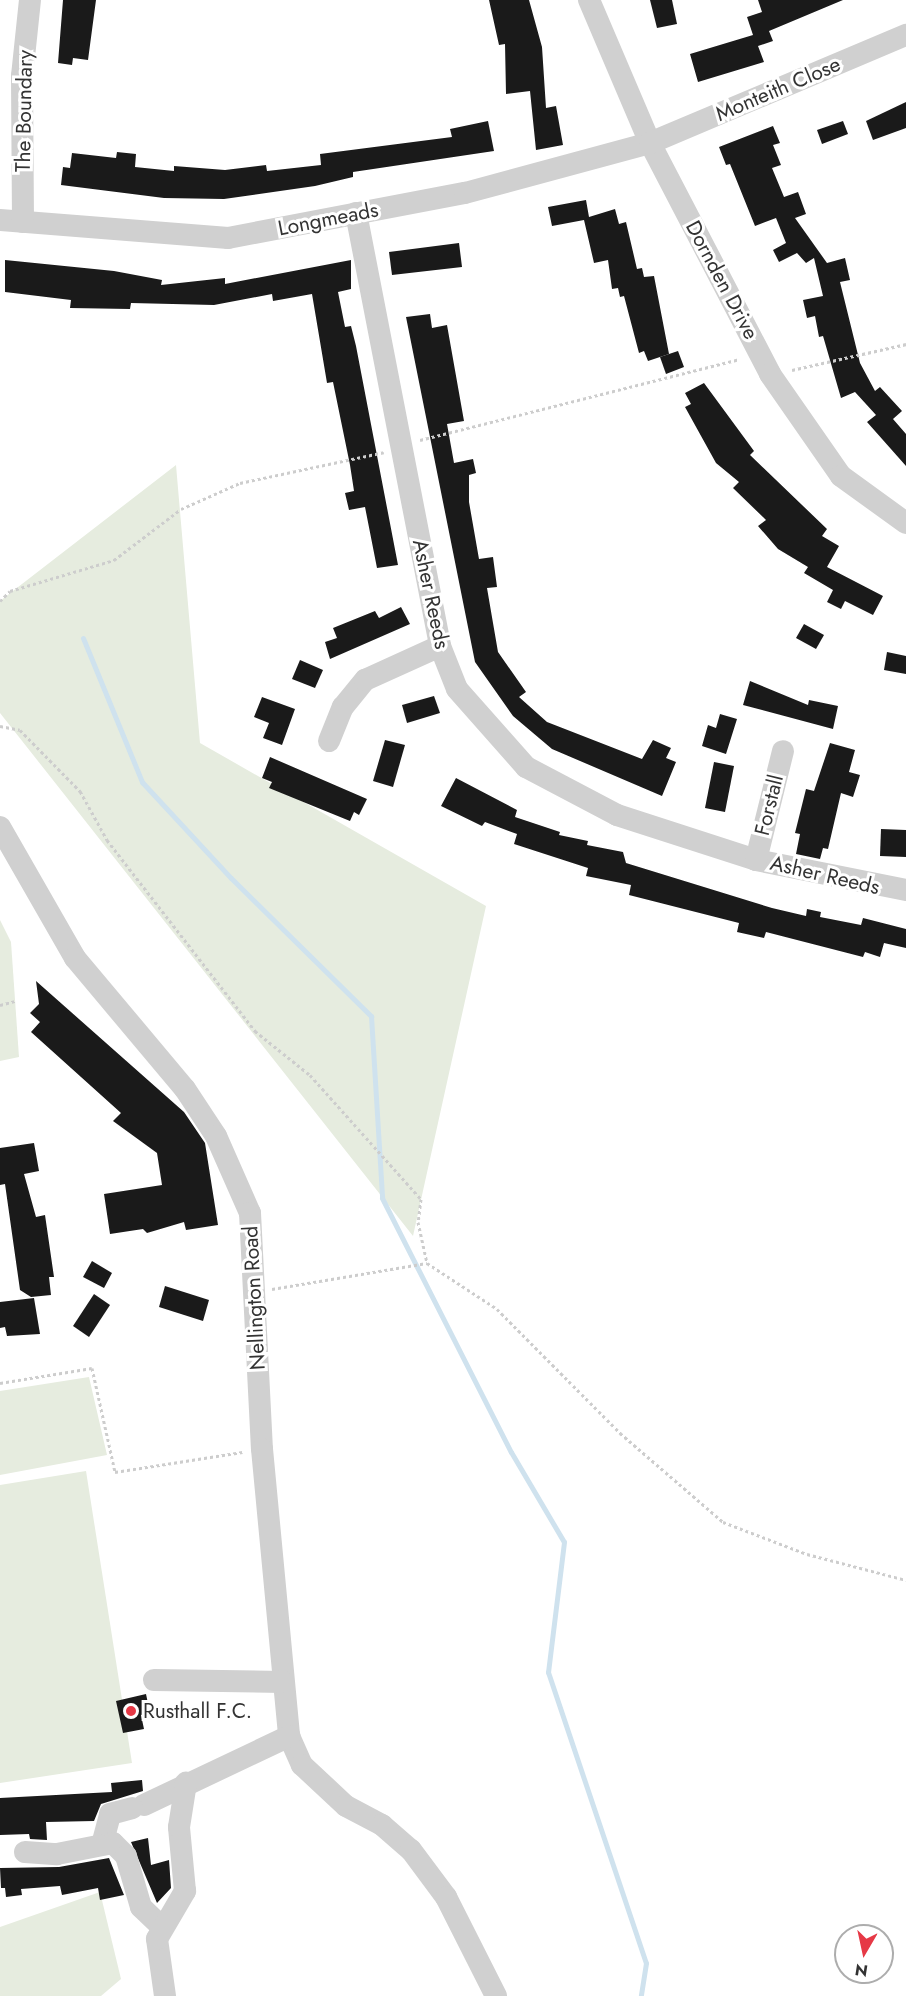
<!DOCTYPE html>
<style>
body{margin:0}
#map{position:relative;width:906px;height:1996px;overflow:hidden;background:#fff;font-family:Jost,sans-serif}
div>[style]{position:absolute}
.green>*{inset:0;background:#e6ecdf}
.stream>*{height:5px;margin:-2.5px;padding:0 2.5px;transform-origin:2.5px;border-radius:2.5px;background:#cfe2ee}
.building>*{inset:0;background:#1a1a1a}
.path>*{height:3px;margin-top:-1.5px;transform-origin:0;background:repeating-linear-gradient(90deg,#cdcdcd 0 3px,transparent 0 6px)}
.minor>*{height:22px;margin:-11px;padding:0 11px;transform-origin:11px;border-radius:11px;background:#d0d0d0}
.dots>*{width:16px;height:16px;translate:-50% -50%;box-sizing:border-box;border:3px solid #fff;border-radius:50%}
span{translate:-50% -50%;white-space:nowrap;text-align:center;line-height:1.15;-webkit-text-stroke:6px #fff;paint-order:stroke}
.street-label{font-size:21px;color:#333}
.poi-label{font-size:21px;color:#333}
.left{translate:0 -50%;text-align:left}
.north{position:absolute;left:834px;top:1924px;width:60px;height:60px;box-sizing:border-box;background:#fff;border:2px solid #adadad;border-radius:50%;rotate:189deg;font-size:16px;font-weight:700;line-height:24px;text-align:center;color:#333}
.north::after{content:'';display:block;margin:auto;width:21px;height:27px;background:#e63946;clip-path:polygon(50% 0,100% 100%,50% 72%,0 100%)}
</style>
<div id="map">
<div class="green">
<i style="clip-path:polygon(176px 465px,200px 743px,486px 906px,413px 1236px,0 713px,0 601px)"></i>
<i style="clip-path:polygon(0 920px,11px 942px,19px 1057px,0 1061px)"></i>
<i style="clip-path:polygon(89px 1377px,107px 1455px,0 1475px,0 1391px)"></i>
<i style="clip-path:polygon(86px 1471px,132px 1763px,0 1783px,0 1485px)"></i>
<i style="clip-path:polygon(100px 1892px,121px 1979px,101px 1996px,0 1996px,0 1927px)"></i>
</div>
<div class="stream">
<i style="left:83px;top:638px;width:156px;rotate:67.7deg"></i>
<i style="left:142px;top:782px;width:131px;rotate:47.2deg"></i>
<i style="left:231px;top:878px;width:197px;rotate:44.6deg"></i>
<i style="left:371px;top:1016px;width:182px;rotate:86.5deg"></i>
<i style="left:382px;top:1198px;width:285px;rotate:63.1deg"></i>
<i style="left:511px;top:1452px;width:104px;rotate:59.5deg"></i>
<i style="left:564px;top:1542px;width:131px;rotate:97deg"></i>
<i style="left:548px;top:1672px;width:307px;rotate:71.4deg"></i>
<i style="left:646px;top:1963px;width:33px;rotate:99deg"></i>
</div>
<div class="building">
<i style="clip-path:polygon(63px 0,96px 0,88px 60px,73px 58px,72px 65px,58px 63px)"></i>
<i style="clip-path:polygon(489px 0,529px 0,542px 47px,546px 108px,556px 106px,563px 145px,536px 150px,530px 91px,506px 94px,505px 44px,499px 45px)"></i>
<i style="clip-path:polygon(650px 0,672px 0,677px 24px,657px 28px)"></i>
<i style="clip-path:polygon(758px 0,843px 0,769px 31px,773px 41px,758px 46px,764px 62px,698px 82px,690px 54px,753px 35px,747px 17px,762px 12px)"></i>
<i style="clip-path:polygon(906px 102px,906px 128px,873px 140px,866px 121px)"></i>
<i style="clip-path:polygon(488px 121px,494px 151px,353px 172px,353px 177px,315px 186px,224px 199px,164px 198px,61px 185px,63px 167px,70px 168px,72px 153px,116px 158px,117px 152px,136px 154px,135px 167px,174px 171px,174px 166px,225px 170px,266px 165px,267px 171px,321px 165px,320px 154px,452px 137px,450px 129px)"></i>
<i style="clip-path:polygon(843px 121px,848px 134px,822px 144px,817px 130px)"></i>
<i style="clip-path:polygon(773px 126px,780px 143px,773px 145px,781px 165px,772px 168px,784px 197px,798px 192px,806px 214px,795px 218px,827px 263px,845px 258px,850px 280px,840px 282px,860px 363px,875px 391px,880px 387px,902px 411px,893px 419px,906px 434px,906px 466px,867px 422px,876px 415px,855px 392px,841px 398px,823px 336px,819px 337px,815px 316px,807px 318px,803px 300px,823px 296px,814px 258px,806px 263px,797px 253px,779px 262px,773px 250px,786px 243px,776px 218px,755px 226px,730px 164px,726px 165px,719px 147px)"></i>
<i style="clip-path:polygon(586px 200px,589px 217px,615px 209px,619px 224px,626px 222px,637px 269px,642px 268px,644px 277px,654px 276px,669px 354px,648px 361px,644px 351px,639px 353px,624px 296px,620px 297px,618px 288px,612px 289px,608px 260px,594px 263px,584px 220px,552px 226px,548px 207px)"></i>
<i style="clip-path:polygon(459px 243px,462px 267px,392px 275px,389px 252px)"></i>
<i style="clip-path:polygon(5px 260px,114px 271px,162px 280px,161px 285px,225px 278px,225px 284px,351px 260px,351px 289px,338px 292px,345px 327px,351px 326px,356px 346px,398px 565px,377px 568px,365px 507px,349px 510px,345px 493px,354px 491px,350px 465px,333px 382px,327px 383px,312px 294px,273px 301px,272px 294px,214px 305px,131px 303px,130px 309px,70px 308px,71px 300px,5px 292px)"></i>
<i style="clip-path:polygon(430px 314px,432px 328px,447px 325px,464px 421px,447px 424px,454px 463px,473px 459px,476px 473px,469px 475px,469px 502px,479px 559px,493px 557px,497px 587px,487px 588px,493px 623px,498px 652px,526px 692px,519px 697px,547px 722px,642px 759px,653px 740px,671px 748px,666px 758px,676px 762px,662px 796px,552px 749px,513px 716px,475px 662px,406px 317px)"></i>
<i style="clip-path:polygon(678px 351px,684px 367px,666px 374px,660px 357px)"></i>
<i style="clip-path:polygon(704px 383px,754px 451px,750px 455px,827px 529px,822px 536px,839px 546px,827px 567px,883px 596px,873px 615px,845px 601px,841px 609px,827px 602px,833px 590px,804px 573px,808px 567px,778px 549px,758px 526px,766px 520px,733px 488px,739px 482px,716px 463px,685px 407px,691px 404px,685px 393px)"></i>
<i style="clip-path:polygon(401px 607px,410px 624px,330px 659px,325px 642px,337px 638px,333px 628px,375px 611px,379px 618px)"></i>
<i style="clip-path:polygon(804px 624px,824px 635px,816px 649px,796px 638px)"></i>
<i style="clip-path:polygon(887px 652px,906px 656px,906px 674px,884px 670px)"></i>
<i style="clip-path:polygon(300px 660px,323px 670px,315px 688px,292px 679px)"></i>
<i style="clip-path:polygon(750px 681px,808px 705px,809px 700px,838px 706px,833px 729px,743px 705px)"></i>
<i style="clip-path:polygon(434px 696px,440px 713px,407px 723px,402px 705px)"></i>
<i style="clip-path:polygon(262px 697px,295px 709px,282px 745px,263px 738px,269px 723px,254px 717px)"></i>
<i style="clip-path:polygon(720px 714px,737px 719px,726px 754px,702px 746px,708px 725px,716px 728px)"></i>
<i style="clip-path:polygon(385px 740px,405px 745px,393px 787px,373px 781px)"></i>
<i style="clip-path:polygon(830px 743px,855px 750px,849px 772px,860px 775px,853px 797px,841px 793px,828px 849px,823px 848px,820px 859px,796px 854px,800px 834px,795px 833px,806px 789px,814px 791px)"></i>
<i style="clip-path:polygon(270px 757px,367px 799px,359px 815px,354px 812px,350px 821px,269px 788px,272px 782px,262px 778px)"></i>
<i style="clip-path:polygon(714px 762px,734px 766px,725px 812px,705px 808px)"></i>
<i style="clip-path:polygon(456px 778px,517px 810px,515px 817px,560px 832px,559px 835px,588px 841px,587px 845px,623px 852px,626px 863px,772px 908px,806px 916px,807px 909px,821px 912px,820px 917px,861px 925px,863px 918px,906px 929px,906px 948px,884px 943px,880px 957px,865px 952px,863px 957px,766px 932px,764px 938px,737px 932px,739px 923px,629px 895px,631px 885px,586px 876px,588px 868px,514px 844px,517px 834px,485px 822px,482px 826px,441px 806px)"></i>
<i style="clip-path:polygon(881px 829px,906px 830px,906px 857px,880px 856px)"></i>
<i style="clip-path:polygon(36px 981px,184px 1112px,205px 1143px,218px 1225px,186px 1230px,184px 1222px,147px 1233px,143px 1229px,110px 1234px,104px 1194px,162px 1185px,157px 1153px,113px 1121px,121px 1113px,31px 1032px,40px 1022px,30px 1013px,39px 1004px)"></i>
<i style="clip-path:polygon(34px 1143px,39px 1171px,24px 1174px,36px 1217px,45px 1215px,54px 1277px,49px 1277px,51px 1295px,31px 1297px,20px 1290px,5px 1184px,0 1185px,0 1148px)"></i>
<i style="clip-path:polygon(92px 1261px,112px 1273px,104px 1288px,83px 1277px)"></i>
<i style="clip-path:polygon(165px 1286px,209px 1300px,203px 1321px,159px 1307px)"></i>
<i style="clip-path:polygon(94px 1294px,110px 1305px,89px 1337px,73px 1326px)"></i>
<i style="clip-path:polygon(34px 1298px,40px 1334px,7px 1336px,5px 1327px,0 1328px,0 1302px)"></i>
<i style="clip-path:polygon(146px 1694px,150px 1713px,141px 1715px,144px 1729px,123px 1733px,116px 1701px)"></i>
<i style="clip-path:polygon(142px 1780px,143px 1791px,101px 1804px,94px 1821px,46px 1822px,47px 1840px,30px 1839px,29px 1834px,0 1835px,0 1798px,112px 1792px,111px 1783px)"></i>
<i style="clip-path:polygon(148px 1838px,151px 1865px,169px 1860px,171px 1888px,157px 1903px,131px 1842px)"></i>
<i style="clip-path:polygon(109px 1858px,124px 1895px,100px 1900px,98px 1888px,62px 1895px,60px 1886px,21px 1889px,22px 1895px,6px 1897px,5px 1888px,1px 1888px,0 1868px,59px 1867px)"></i>
</div>
<div class="path">
<i style="left:792px;top:370px;width:117px;rotate:-12.8deg"></i>
<i style="left:420px;top:440px;width:329px;rotate:-14.2deg"></i>
<i style="left:0;top:601px;width:14px;rotate:-45deg"></i>
<i style="left:10px;top:591px;width:109px;rotate:-16.6deg"></i>
<i style="left:114px;top:560px;width:84px;rotate:-37.3deg"></i>
<i style="left:181px;top:509px;width:64px;rotate:-23.8deg"></i>
<i style="left:240px;top:483px;width:147px;rotate:-12.1deg"></i>
<i style="left:0;top:726px;width:20px;rotate:11deg"></i>
<i style="left:20px;top:730px;width:86px;rotate:45.5deg"></i>
<i style="left:80px;top:791px;width:56px;rotate:61.1deg"></i>
<i style="left:107px;top:840px;width:242px;rotate:52.2deg"></i>
<i style="left:255px;top:1031px;width:70px;rotate:38.7deg"></i>
<i style="left:310px;top:1075px;width:166px;rotate:48.2deg"></i>
<i style="left:421px;top:1199px;width:23px;rotate:97deg"></i>
<i style="left:418px;top:1222px;width:42px;rotate:77.6deg"></i>
<i style="left:427px;top:1263px;width:84px;rotate:33.3deg"></i>
<i style="left:497px;top:1309px;width:175px;rotate:45.2deg"></i>
<i style="left:620px;top:1433px;width:136px;rotate:40.8deg"></i>
<i style="left:723px;top:1522px;width:90px;rotate:20.9deg"></i>
<i style="left:807px;top:1554px;width:102px;rotate:14.7deg"></i>
<i style="left:0;top:1005px;width:16px;rotate:-15deg"></i>
<i style="left:272px;top:1289px;width:157px;rotate:-9.5deg"></i>
<i style="left:0;top:1383px;width:93px;rotate:-9.3deg"></i>
<i style="left:92px;top:1368px;width:107px;rotate:77.5deg"></i>
<i style="left:115px;top:1472px;width:129px;rotate:-8.9deg"></i>
</div>
<div class="minor">
<i style="left:589px;top:0;width:155px;rotate:66.9deg"></i>
<i style="left:650px;top:143px;width:260px;rotate:62.5deg"></i>
<i style="left:770px;top:374px;width:124px;rotate:55.2deg"></i>
<i style="left:841px;top:476px;width:80px;rotate:35.9deg"></i>
<i style="left:356px;top:213px;width:441px;rotate:79deg"></i>
<i style="left:440px;top:646px;width:46px;rotate:68.4deg"></i>
<i style="left:457px;top:689px;width:104px;rotate:48.5deg"></i>
<i style="left:526px;top:767px;width:103px;rotate:27.8deg"></i>
<i style="left:617px;top:815px;width:146px;rotate:17.9deg"></i>
<i style="left:756px;top:860px;width:153px;rotate:11.3deg"></i>
<i style="left:0;top:220px;width:229px;rotate:4.5deg"></i>
<i style="left:228px;top:238px;width:241px;rotate:-10.8deg"></i>
<i style="left:465px;top:193px;width:192px;rotate:-15.1deg"></i>
<i style="left:650px;top:143px;width:278px;rotate:-22.9deg"></i>
<i style="left:23px;top:222px;width:146px;rotate:-90.4deg"></i>
<i style="left:22px;top:76px;width:76px;rotate:-84deg"></i>
<i style="left:329px;top:741px;width:37px;rotate:-68deg"></i>
<i style="left:343px;top:707px;width:35px;rotate:-51deg"></i>
<i style="left:365px;top:680px;width:82px;rotate:-24.4deg"></i>
<i style="left:0;top:827px;width:151px;rotate:60.2deg"></i>
<i style="left:75px;top:958px;width:171px;rotate:50deg"></i>
<i style="left:185px;top:1089px;width:56px;rotate:56.6deg"></i>
<i style="left:216px;top:1136px;width:84px;rotate:66.2deg"></i>
<i style="left:250px;top:1213px;width:236px;rotate:87.1deg"></i>
<i style="left:262px;top:1449px;width:288px;rotate:84.6deg"></i>
<i style="left:289px;top:1736px;width:32px;rotate:66deg"></i>
<i style="left:302px;top:1765px;width:60px;rotate:43deg"></i>
<i style="left:346px;top:1806px;width:41px;rotate:27.8deg"></i>
<i style="left:382px;top:1825px;width:38px;rotate:41deg"></i>
<i style="left:411px;top:1850px;width:59px;rotate:53.3deg"></i>
<i style="left:446px;top:1897px;width:111px;rotate:63.2deg"></i>
<i style="left:756px;top:860px;width:112px;rotate:-76.1deg"></i>
<i style="left:154px;top:1680px;width:129px;rotate:0.9deg"></i>
<i style="left:144px;top:1805px;width:161px;rotate:-25.4deg"></i>
<i style="left:103px;top:1841px;width:28px;rotate:-75deg"></i>
<i style="left:110px;top:1814px;width:23px;rotate:-15deg"></i>
<i style="left:25px;top:1852px;width:32px;rotate:4deg"></i>
<i style="left:57px;top:1854px;width:57px;rotate:-11.1deg"></i>
<i style="left:113px;top:1843px;width:18px;rotate:45deg"></i>
<i style="left:126px;top:1856px;width:53px;rotate:73.6deg"></i>
<i style="left:141px;top:1907px;width:28px;rotate:44deg"></i>
<i style="left:165px;top:1996px;width:58px;rotate:-98deg"></i>
<i style="left:157px;top:1939px;width:56px;rotate:-59.7deg"></i>
<i style="left:185px;top:1891px;width:64px;rotate:-95.4deg"></i>
<i style="left:179px;top:1827px;width:45px;rotate:-81deg"></i>
</div>
<div class="dots">
<i style="left:131px;top:1711px;background:#e63946"></i>
</div>
<div class="street-label">
<span style="left:778px;top:89px;rotate:-23deg">Monteith Close</span>
<span style="left:24px;top:111px;rotate:-89deg">The Boundary</span>
<span style="left:328px;top:219px;rotate:-11deg">Longmeads</span>
<span style="left:722px;top:280px;rotate:62deg">Dornden Drive</span>
<span style="left:431px;top:594px;rotate:78deg">Asher Reeds</span>
<span style="left:769px;top:805px;rotate:-76deg">Forstall</span>
<span style="left:825px;top:875px;rotate:13deg">Asher Reeds</span>
<span style="left:254px;top:1298px;rotate:-93deg">Nellington Road</span>
</div>
<div class="poi-label">
<span class="left" style="left:143px;top:1711px">Rusthall F.C.</span>
</div>
<div class="north">N</div>
</div>
